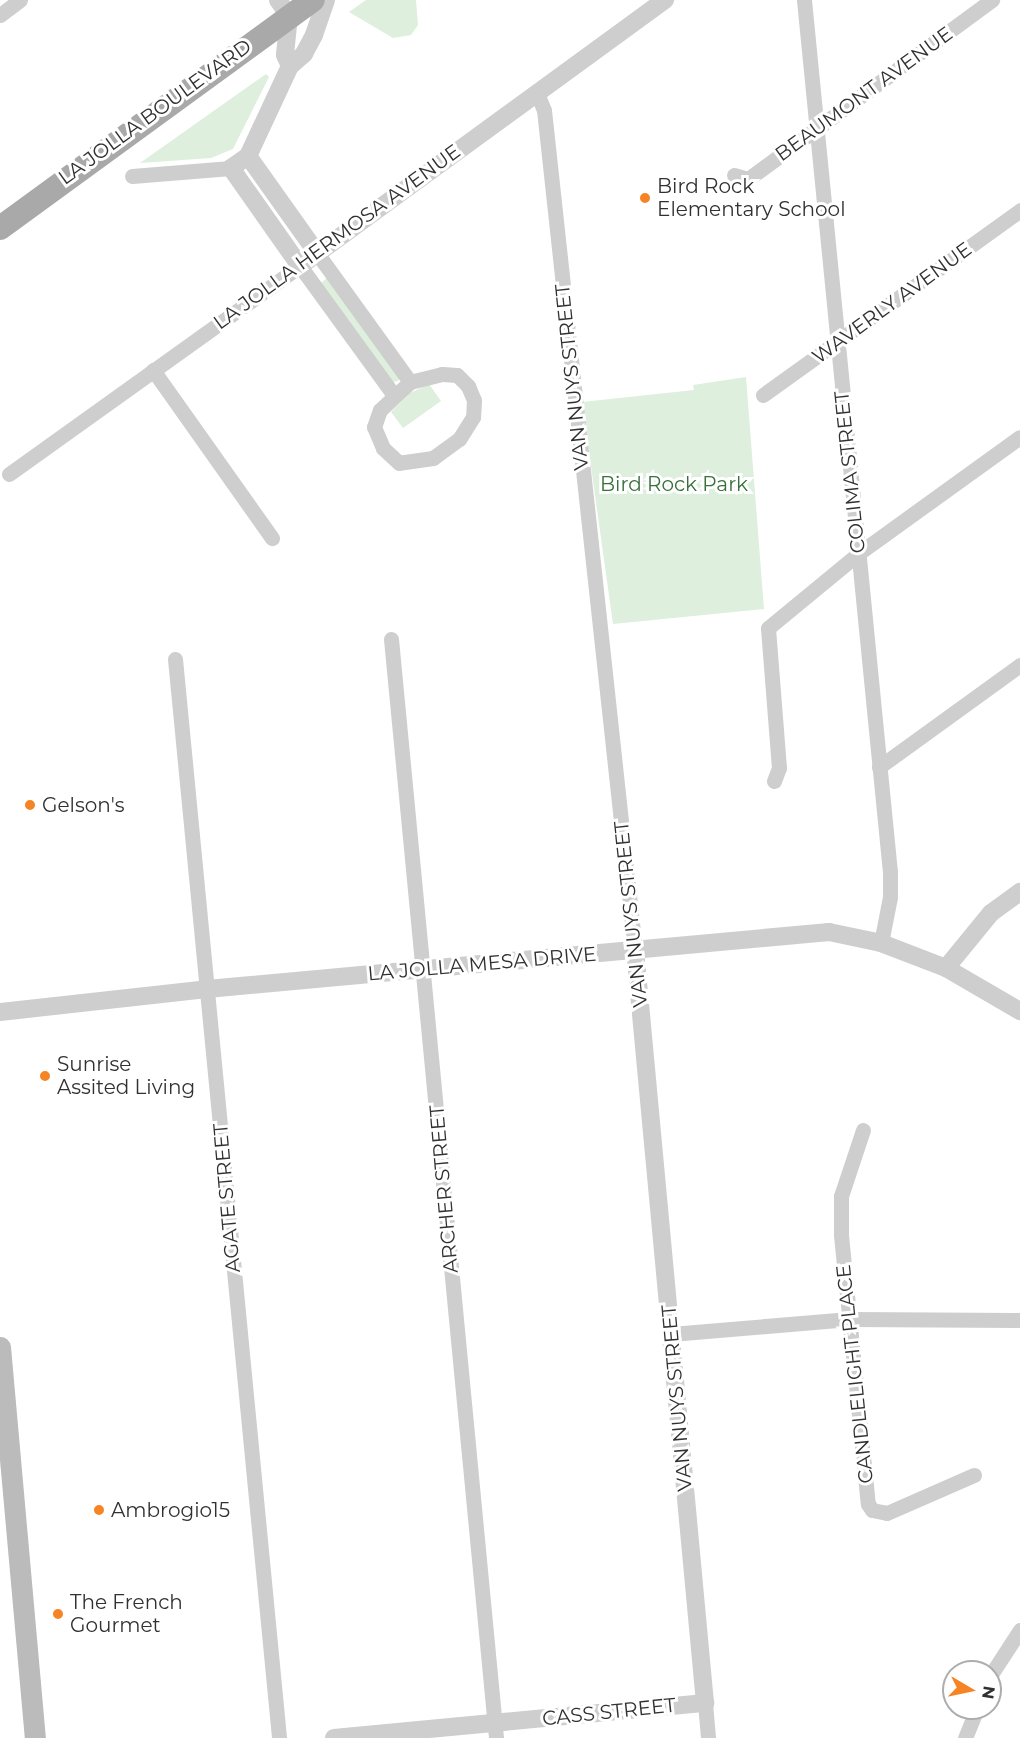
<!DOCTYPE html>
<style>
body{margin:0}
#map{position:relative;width:1020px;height:1738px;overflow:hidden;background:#fff;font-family:Montserrat,sans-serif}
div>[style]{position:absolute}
.green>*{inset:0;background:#deefdd}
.minor>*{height:15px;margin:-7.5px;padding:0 7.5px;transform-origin:7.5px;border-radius:7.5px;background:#cecece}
.tertiary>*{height:18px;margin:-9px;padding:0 9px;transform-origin:9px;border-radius:9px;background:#cecece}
.secondary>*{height:21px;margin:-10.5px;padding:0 10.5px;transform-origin:10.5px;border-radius:10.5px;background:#bbb}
.primary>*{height:24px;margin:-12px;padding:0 12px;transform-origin:12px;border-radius:12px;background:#a9a9a9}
.dots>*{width:16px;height:16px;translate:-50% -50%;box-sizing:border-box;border:3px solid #fff;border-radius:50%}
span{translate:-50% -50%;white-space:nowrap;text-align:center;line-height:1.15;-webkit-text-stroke:6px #fff;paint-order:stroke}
.street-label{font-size:20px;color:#313131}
.poi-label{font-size:20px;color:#313131}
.left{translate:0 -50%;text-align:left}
.park-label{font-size:20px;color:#39713c}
.north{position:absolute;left:942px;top:1660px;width:60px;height:60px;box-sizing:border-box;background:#fff;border:2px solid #adadad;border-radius:50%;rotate:99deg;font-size:16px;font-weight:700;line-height:24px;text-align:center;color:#313131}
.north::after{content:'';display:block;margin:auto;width:21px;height:27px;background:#f68424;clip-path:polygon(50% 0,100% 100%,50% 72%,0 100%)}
</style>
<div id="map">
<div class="green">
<i style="clip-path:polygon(366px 0,416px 0,418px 25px,411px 35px,393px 38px,349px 12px)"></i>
<i style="clip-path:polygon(266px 74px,269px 77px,233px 149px,211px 158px,140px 163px)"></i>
<i style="clip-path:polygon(327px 278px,400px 378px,398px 381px,393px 382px,321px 283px)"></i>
<i style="clip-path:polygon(746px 377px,764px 609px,613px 624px,582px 402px,694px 390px,693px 385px)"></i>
<i style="clip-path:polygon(429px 384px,441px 401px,403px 428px,391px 412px,410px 393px)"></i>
</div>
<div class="minor">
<i style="left:804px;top:0;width:876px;rotate:84.37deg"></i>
<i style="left:890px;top:872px;width:25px;rotate:90deg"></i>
<i style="left:890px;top:897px;width:47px;rotate:101.1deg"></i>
<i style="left:0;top:15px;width:25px;rotate:-37deg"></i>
<i style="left:537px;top:93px;width:18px;rotate:68deg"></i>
<i style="left:544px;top:110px;width:845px;rotate:83.82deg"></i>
<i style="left:734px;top:175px;width:15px;rotate:16deg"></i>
<i style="left:748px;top:179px;width:303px;rotate:-36.3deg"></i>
<i style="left:132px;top:176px;width:99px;rotate:-4.6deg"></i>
<i style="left:317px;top:253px;width:159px;rotate:54.2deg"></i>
<i style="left:153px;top:370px;width:206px;rotate:54.7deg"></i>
<i style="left:442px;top:374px;width:15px;rotate:4deg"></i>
<i style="left:457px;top:375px;width:16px;rotate:45deg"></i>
<i style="left:468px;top:386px;width:15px;rotate:67deg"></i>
<i style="left:474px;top:400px;width:17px;rotate:93deg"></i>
<i style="left:473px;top:417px;width:26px;rotate:122deg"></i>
<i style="left:459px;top:439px;width:32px;rotate:144deg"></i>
<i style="left:433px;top:458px;width:34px;rotate:172deg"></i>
<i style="left:399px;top:463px;width:22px;rotate:-137deg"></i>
<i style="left:383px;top:448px;width:23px;rotate:-113deg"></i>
<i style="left:374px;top:427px;width:18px;rotate:-71deg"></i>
<i style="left:380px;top:410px;width:41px;rotate:-43deg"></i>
<i style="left:410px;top:382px;width:33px;rotate:-14deg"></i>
<i style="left:763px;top:395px;width:317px;rotate:-35.7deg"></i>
<i style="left:9px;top:474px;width:358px;rotate:-35.6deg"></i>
<i style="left:300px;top:266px;width:158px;rotate:54deg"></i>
<i style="left:391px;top:639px;width:1104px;rotate:84.54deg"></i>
<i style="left:175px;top:659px;width:1084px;rotate:84.49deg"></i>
<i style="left:879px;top:767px;width:174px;rotate:-35.9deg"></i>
<i style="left:774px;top:781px;width:14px;rotate:-69deg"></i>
<i style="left:779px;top:768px;width:140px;rotate:-94.5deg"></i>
<i style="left:768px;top:628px;width:118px;rotate:-39.5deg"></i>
<i style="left:859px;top:553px;width:198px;rotate:-35.8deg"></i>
<i style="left:863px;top:1130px;width:70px;rotate:108.4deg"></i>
<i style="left:841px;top:1196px;width:39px;rotate:90deg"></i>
<i style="left:841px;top:1235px;width:270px;rotate:84.3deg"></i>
<i style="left:868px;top:1504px;width:7px;rotate:56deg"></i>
<i style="left:872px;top:1510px;width:15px;rotate:11deg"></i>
<i style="left:887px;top:1513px;width:95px;rotate:-23.6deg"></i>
<i style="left:671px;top:1334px;width:179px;rotate:-4.8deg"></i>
<i style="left:849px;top:1319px;width:171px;rotate:0.3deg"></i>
<i style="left:990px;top:1676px;width:55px;rotate:-56.9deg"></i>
<i style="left:705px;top:1703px;width:35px;rotate:85deg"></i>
<i style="left:965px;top:1738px;width:32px;rotate:-68deg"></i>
</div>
<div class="tertiary">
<i style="left:278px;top:0;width:19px;rotate:55deg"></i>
<i style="left:289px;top:16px;width:39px;rotate:96deg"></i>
<i style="left:285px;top:55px;width:12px;rotate:66deg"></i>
<i style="left:326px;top:0;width:37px;rotate:109deg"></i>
<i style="left:314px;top:35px;width:21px;rotate:118deg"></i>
<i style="left:304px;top:54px;width:18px;rotate:139deg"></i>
<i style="left:290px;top:66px;width:99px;rotate:115deg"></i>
<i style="left:248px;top:156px;width:21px;rotate:145deg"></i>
<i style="left:231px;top:168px;width:120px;rotate:54.9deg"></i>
<i style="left:300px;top:266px;width:452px;rotate:-36.1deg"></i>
<i style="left:248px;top:156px;width:119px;rotate:54.6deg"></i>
<i style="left:946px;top:968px;width:71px;rotate:-50.7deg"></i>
<i style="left:991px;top:913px;width:36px;rotate:-36deg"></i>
<i style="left:0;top:1012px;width:208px;rotate:-6.3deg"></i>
<i style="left:207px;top:989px;width:625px;rotate:-5.24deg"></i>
<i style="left:829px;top:932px;width:53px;rotate:11.9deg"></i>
<i style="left:881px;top:943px;width:70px;rotate:21deg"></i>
<i style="left:946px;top:968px;width:86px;rotate:30.2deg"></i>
<i style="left:334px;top:1738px;width:373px;rotate:-5.4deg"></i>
<i style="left:705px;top:1703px;width:756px;rotate:-95.31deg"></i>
</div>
<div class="secondary">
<i style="left:0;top:1347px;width:393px;rotate:84.9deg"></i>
</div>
<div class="primary">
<i style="left:0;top:228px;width:387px;rotate:-36.1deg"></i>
</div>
<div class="dots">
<i style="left:645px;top:198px;background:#f68424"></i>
<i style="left:30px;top:805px;background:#f68424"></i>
<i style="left:45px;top:1076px;background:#f68424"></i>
<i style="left:99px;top:1510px;background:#f68424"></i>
<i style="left:58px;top:1614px;background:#f68424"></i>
</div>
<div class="street-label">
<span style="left:864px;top:94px;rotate:-36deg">BEAUMONT AVENUE</span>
<span style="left:155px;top:112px;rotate:-36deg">LA JOLLA BOULEVARD</span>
<span style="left:337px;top:237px;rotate:-36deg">LA JOLLA HERMOSA AVENUE</span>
<span style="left:892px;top:303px;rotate:-36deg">WAVERLY AVENUE</span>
<span style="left:572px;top:377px;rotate:-96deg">VAN NUYS STREET</span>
<span style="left:850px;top:472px;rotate:-96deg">COLIMA STREET</span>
<span style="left:631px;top:914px;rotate:-96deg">VAN NUYS STREET</span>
<span style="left:482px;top:964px;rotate:-5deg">LA JOLLA MESA DRIVE</span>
<span style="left:444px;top:1189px;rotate:-95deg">ARCHER STREET</span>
<span style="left:227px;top:1198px;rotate:-95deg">AGATE STREET</span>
<span style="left:855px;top:1374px;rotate:-96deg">CANDLELIGHT PLACE</span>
<span style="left:677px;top:1398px;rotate:-95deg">VAN NUYS STREET</span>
<span style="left:609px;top:1712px;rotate:-6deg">CASS STREET</span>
</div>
<div class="poi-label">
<span class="left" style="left:657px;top:198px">Bird Rock<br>Elementary School</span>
<span class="left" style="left:42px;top:805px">Gelson's</span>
<span class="left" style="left:57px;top:1076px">Sunrise<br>Assited Living</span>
<span class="left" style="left:111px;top:1510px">Ambrogio15</span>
<span class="left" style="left:70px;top:1614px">The French<br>Gourmet</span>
</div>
<div class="park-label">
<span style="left:674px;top:484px">Bird Rock Park</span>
</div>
<div class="north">N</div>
</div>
